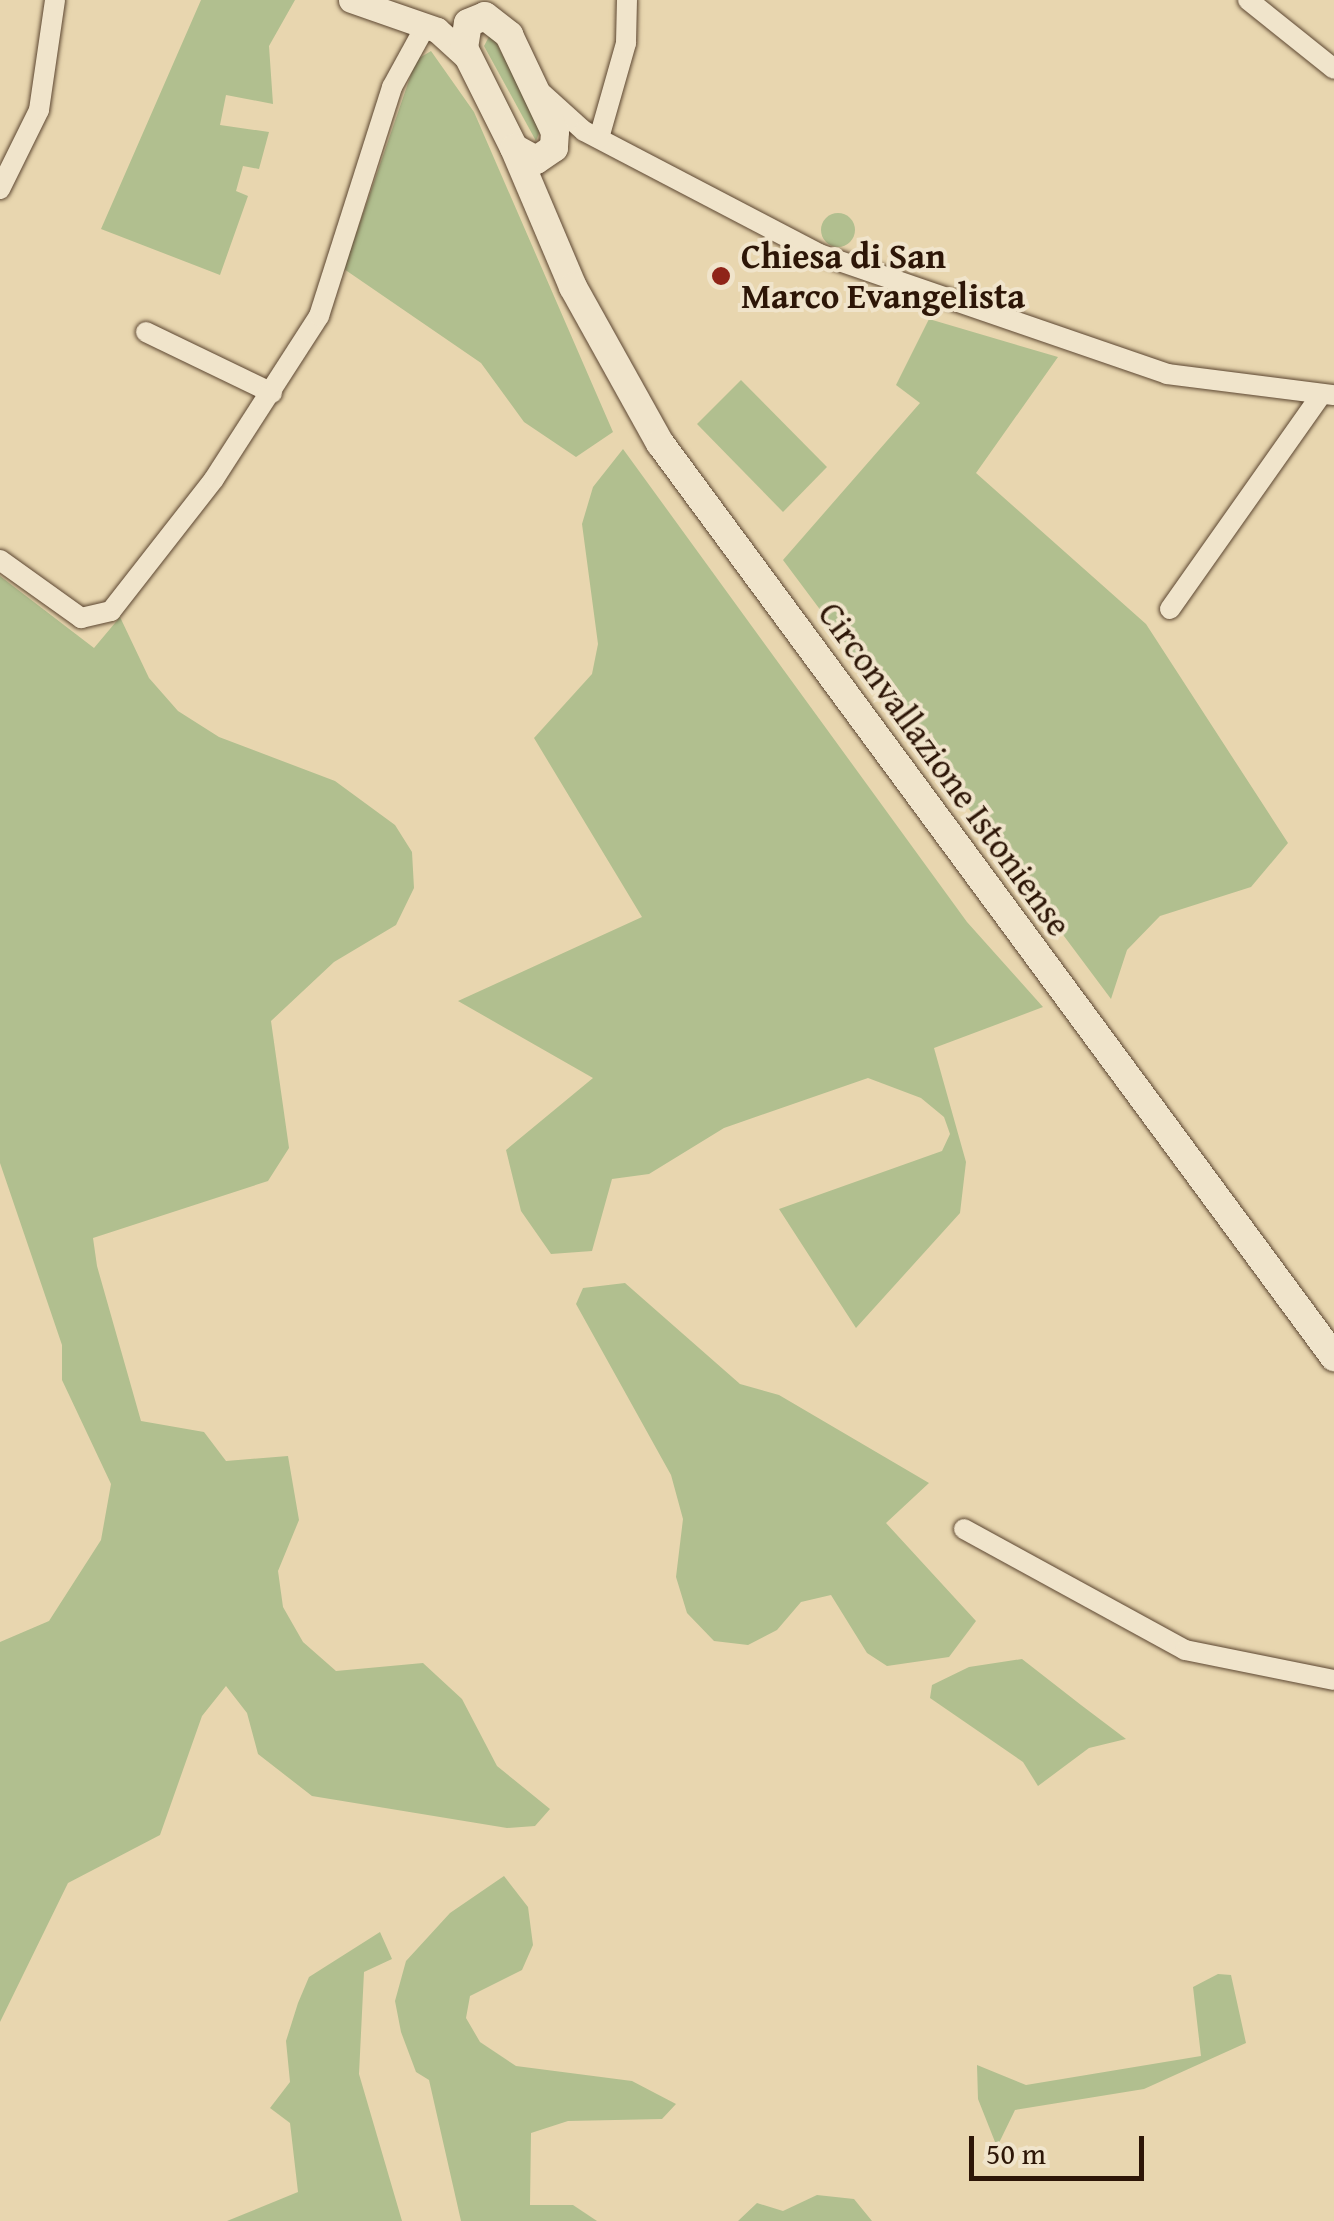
<!DOCTYPE html>
<style>
body{margin:0}
#map{position:relative;width:1334px;height:2221px;overflow:hidden;background:#e8d6af;font-family:"Gentium Book Plus",serif}
div>[style]{position:absolute}
.green>*{inset:0;background:#b1bf8f}
.round{border-radius:50%}
.roads{filter:drop-shadow(0 0 2px #5c4631) drop-shadow(0 0 2px #5c4631)}
.minor>*{height:20px;margin:-10px;padding:0 10px;transform-origin:10px;border-radius:10px;background:#f0e4cb}
.tertiary>*{height:25px;margin:-12.5px;padding:0 12.5px;transform-origin:12.5px;border-radius:12.5px;background:#f0e4cb}
.secondary>*{height:28px;margin:-14px;padding:0 14px;transform-origin:14px;border-radius:14px;background:#f0e4cb}
.dots>*{width:28px;height:28px;translate:-50% -50%;box-sizing:border-box;border:5px solid #f0e4cb;border-radius:50%}
span{translate:-50% -50%;white-space:nowrap;text-align:center;line-height:1.15;-webkit-text-stroke:8px #f0e4cb;paint-order:stroke}
.poi-label{font-size:35px;color:#2d1607;font-weight:700}
.left{translate:0 -50%;text-align:left}
.street-label{font-size:35px;color:#2d1607}
.scale{position:absolute;left:969px;top:2136px;width:175px;height:45px;box-sizing:border-box;border:5px solid #2d1607;border-top:0;padding-left:12px;font-size:30px;line-height:35px;white-space:nowrap;color:#2d1607;-webkit-text-stroke:8px #f0e4cb;paint-order:stroke}
</style>
<div id="map">
<div class="green">
<i style="clip-path:polygon(201px 0,295px 0,269px 46px,273px 104px,226px 95px,220px 125px,269px 132px,259px 169px,243px 166px,236px 191px,248px 196px,220px 275px,101px 229px)"></i>
<i style="clip-path:polygon(491px 33px,541px 128px,536px 141px,484px 46px)"></i>
<i style="clip-path:polygon(431px 51px,474px 112px,613px 432px,576px 457px,524px 422px,481px 363px,344px 269px,416px 60px)"></i>
<i class="round" style="left:821px;top:213px;width:34px;height:34px"></i>
<i style="clip-path:polygon(929px 319px,1058px 357px,976px 473px,1146px 624px,1288px 843px,1251px 887px,1160px 916px,1127px 950px,1111px 999px,783px 560px,920px 403px,896px 385px)"></i>
<i style="clip-path:polygon(741px 380px,827px 467px,783px 512px,697px 424px)"></i>
<i style="clip-path:polygon(623px 449px,967px 922px,1043px 1007px,934px 1048px,966px 1162px,960px 1213px,856px 1328px,779px 1209px,942px 1151px,950px 1134px,944px 1117px,921px 1098px,868px 1078px,724px 1128px,649px 1174px,612px 1179px,592px 1251px,551px 1254px,521px 1211px,506px 1150px,593px 1078px,458px 1001px,642px 917px,534px 738px,592px 674px,598px 644px,582px 524px,593px 487px)"></i>
<i style="clip-path:polygon(0 576px,94px 648px,120px 617px,149px 678px,178px 711px,219px 737px,335px 781px,395px 825px,412px 852px,414px 888px,396px 925px,334px 962px,271px 1021px,289px 1148px,268px 1181px,93px 1238px,97px 1266px,141px 1421px,204px 1432px,226px 1461px,288px 1456px,299px 1520px,278px 1571px,283px 1607px,303px 1642px,336px 1671px,423px 1663px,462px 1699px,497px 1766px,550px 1809px,535px 1826px,507px 1828px,312px 1796px,258px 1754px,247px 1713px,226px 1686px,202px 1716px,160px 1835px,68px 1883px,0 2022px,0 1642px,49px 1621px,101px 1540px,111px 1484px,62px 1380px,62px 1345px,0 1163px)"></i>
<i style="clip-path:polygon(625px 1283px,740px 1384px,779px 1395px,929px 1483px,886px 1523px,976px 1621px,949px 1657px,887px 1666px,867px 1653px,831px 1595px,801px 1602px,777px 1630px,748px 1645px,714px 1641px,687px 1613px,676px 1577px,683px 1519px,671px 1475px,576px 1304px,583px 1288px)"></i>
<i style="clip-path:polygon(1022px 1659px,1081px 1705px,1126px 1739px,1089px 1748px,1038px 1786px,1023px 1762px,930px 1698px,932px 1685px,969px 1667px)"></i>
<i style="clip-path:polygon(504px 1876px,528px 1907px,533px 1945px,522px 1970px,470px 1996px,466px 2018px,480px 2042px,516px 2066px,632px 2081px,676px 2104px,662px 2119px,568px 2121px,531px 2133px,530px 2205px,573px 2205px,597px 2221px,461px 2221px,429px 2080px,416px 2072px,401px 2032px,395px 2001px,406px 1961px,450px 1913px)"></i>
<i style="clip-path:polygon(380px 1932px,392px 1959px,364px 1972px,359px 2074px,402px 2221px,227px 2221px,298px 2192px,290px 2123px,270px 2108px,290px 2082px,286px 2041px,298px 2003px,309px 1977px)"></i>
<i style="clip-path:polygon(1218px 1974px,1231px 1975px,1246px 2043px,1144px 2089px,1015px 2110px,997px 2147px,978px 2099px,977px 2065px,1026px 2085px,1201px 2056px,1193px 1987px)"></i>
<i style="clip-path:polygon(817px 2195px,854px 2199px,872px 2221px,738px 2221px,757px 2203px,783px 2211px)"></i>
</div>
<div class="roads">
<div class="minor">
<i style="left:1248px;top:0;width:110px;rotate:38.7deg"></i>
<i style="left:543px;top:94px;width:55px;rotate:42.1deg"></i>
<i style="left:584px;top:131px;width:265px;rotate:27.6deg"></i>
<i style="left:819px;top:254px;width:368px;rotate:19deg"></i>
<i style="left:1167px;top:374px;width:168px;rotate:7.2deg"></i>
<i style="left:599px;top:138px;width:99px;rotate:-74.1deg"></i>
<i style="left:626px;top:43px;width:43px;rotate:-88.7deg"></i>
<i style="left:0;top:189px;width:88px;rotate:-63.7deg"></i>
<i style="left:39px;top:110px;width:111px;rotate:-81.7deg"></i>
<i style="left:146px;top:332px;width:140px;rotate:25.8deg"></i>
<i style="left:0;top:560px;width:100px;rotate:35.6deg"></i>
<i style="left:81px;top:618px;width:31px;rotate:-13deg"></i>
<i style="left:111px;top:611px;width:167px;rotate:-52deg"></i>
<i style="left:214px;top:479px;width:194px;rotate:-57.2deg"></i>
<i style="left:319px;top:316px;width:240px;rotate:-72.3deg"></i>
<i style="left:392px;top:87px;width:68px;rotate:-61.2deg"></i>
<i style="left:1170px;top:609px;width:262px;rotate:-54.8deg"></i>
<i style="left:964px;top:1529px;width:252px;rotate:28.7deg"></i>
<i style="left:1185px;top:1650px;width:152px;rotate:11.4deg"></i>
</div>
<div class="tertiary">
<i style="left:351px;top:0;width:91px;rotate:19.2deg"></i>
<i style="left:437px;top:30px;width:43px;rotate:42.2deg"></i>
</div>
<div class="secondary">
<i style="left:485px;top:16px;width:31px;rotate:38deg"></i>
<i style="left:509px;top:35px;width:107px;rotate:64.6deg"></i>
<i style="left:555px;top:132px;width:16px;rotate:94deg"></i>
<i style="left:554px;top:148px;width:22px;rotate:146deg"></i>
<i style="left:536px;top:160px;width:25px;rotate:-151deg"></i>
<i style="left:514px;top:148px;width:112px;rotate:-116.6deg"></i>
<i style="left:464px;top:48px;width:25px;rotate:-81deg"></i>
<i style="left:468px;top:23px;width:18px;rotate:-22deg"></i>
<i style="left:514px;top:148px;width:151px;rotate:67deg"></i>
<i style="left:573px;top:287px;width:179px;rotate:60.9deg"></i>
<i style="left:660px;top:443px;width:1136px;rotate:53.59deg"></i>
</div>
</div>
<div class="dots">
<i style="left:721px;top:276px;background:#8f2418"></i>
</div>
<div class="poi-label">
<span class="left" style="left:741px;top:276px">Chiesa di San<br>Marco Evangelista</span>
</div>
<div class="street-label">
<span style="left:945px;top:769px;rotate:54deg">Circonvallazione Istoniense</span>
</div>
<div class="scale">50 m</div>
</div>
